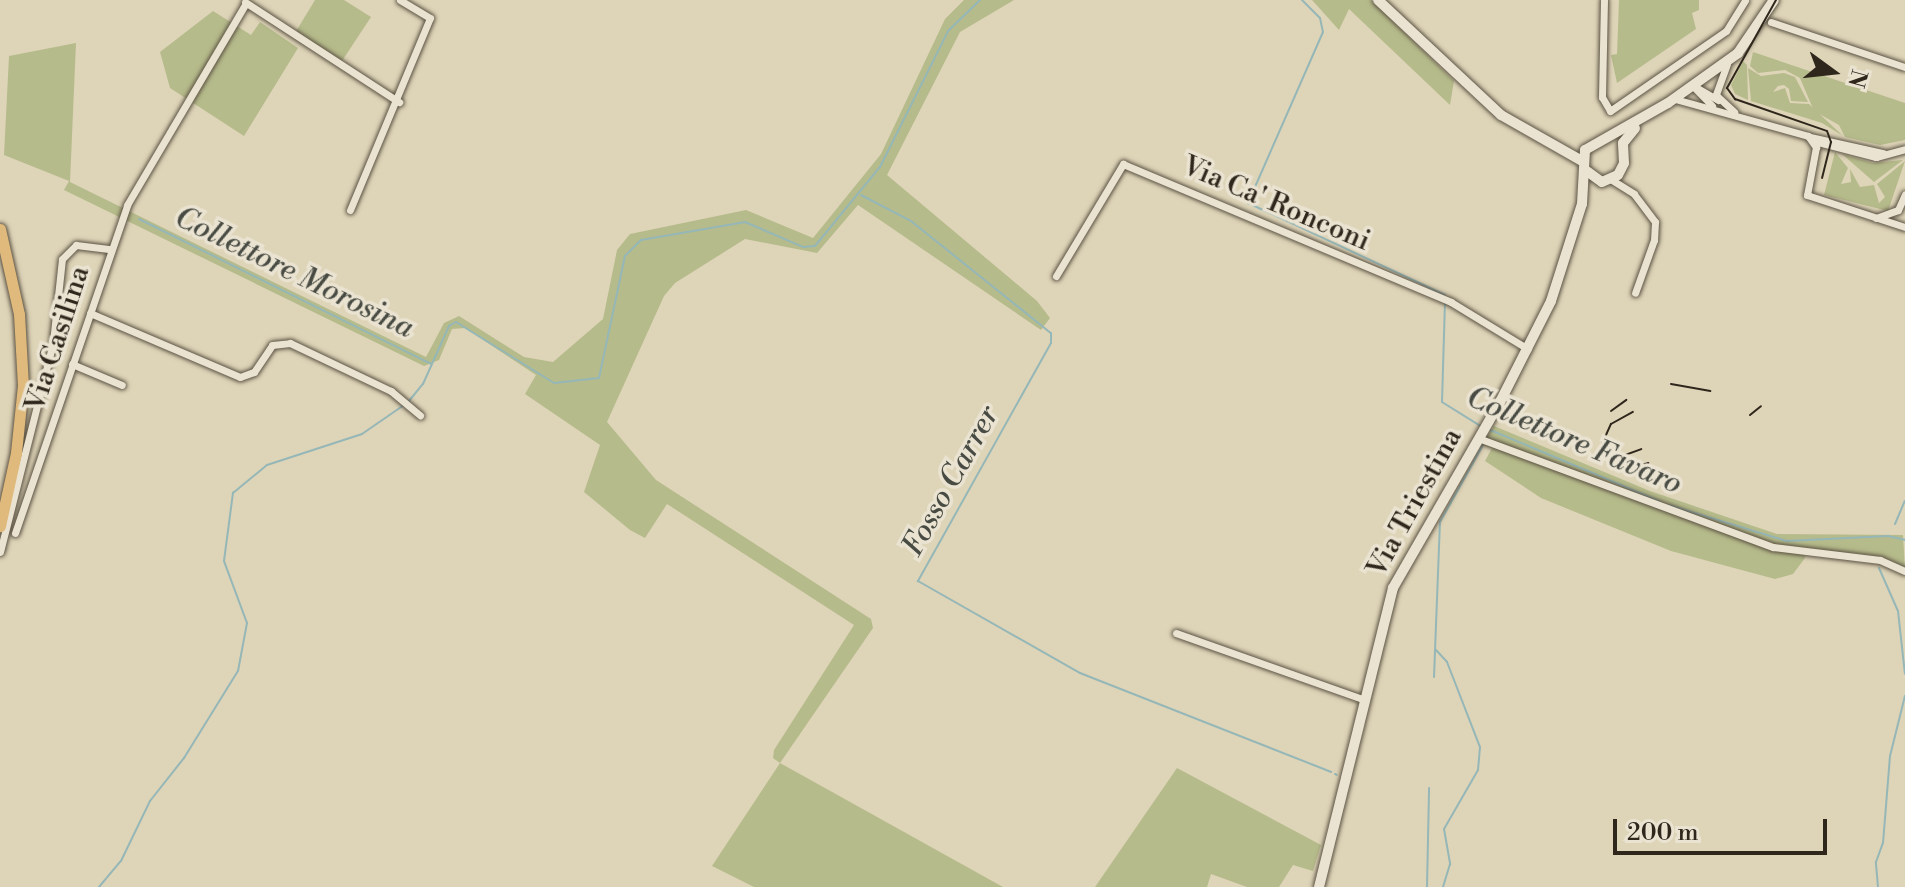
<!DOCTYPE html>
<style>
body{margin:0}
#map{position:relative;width:1905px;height:887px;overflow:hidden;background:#ded4b8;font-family:"Libre Bodoni",serif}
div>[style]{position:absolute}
.green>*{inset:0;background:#b6bb8b}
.stream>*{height:2px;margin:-1px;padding:0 1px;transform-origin:1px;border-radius:1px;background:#95b7b7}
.roads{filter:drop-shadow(0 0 2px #5b5243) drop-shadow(0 0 2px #5b5243)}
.street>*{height:7px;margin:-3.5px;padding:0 3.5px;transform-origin:3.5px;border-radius:3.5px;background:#eae3d1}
.secondary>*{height:10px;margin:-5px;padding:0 5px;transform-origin:5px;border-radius:5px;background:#eae3d1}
.primary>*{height:11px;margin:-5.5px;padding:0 5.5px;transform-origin:5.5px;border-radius:5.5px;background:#dfba7c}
.tram>*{height:2px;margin:-1px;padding:0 1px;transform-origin:1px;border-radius:1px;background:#2f271c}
span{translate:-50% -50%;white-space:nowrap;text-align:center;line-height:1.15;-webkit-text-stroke:7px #eae3d1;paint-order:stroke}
.street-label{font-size:28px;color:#2f271c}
.water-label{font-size:30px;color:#484b43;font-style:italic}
.north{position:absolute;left:1793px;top:32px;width:80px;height:80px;-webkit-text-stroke:6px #eae3d1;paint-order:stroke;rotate:105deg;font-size:22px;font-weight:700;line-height:32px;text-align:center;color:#2f271c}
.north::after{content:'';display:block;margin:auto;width:28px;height:36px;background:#2f271c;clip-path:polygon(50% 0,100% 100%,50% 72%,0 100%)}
.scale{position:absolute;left:1613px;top:819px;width:214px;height:36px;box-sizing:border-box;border:4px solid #2f271c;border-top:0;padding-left:10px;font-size:24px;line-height:28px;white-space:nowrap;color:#2f271c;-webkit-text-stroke:6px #eae3d1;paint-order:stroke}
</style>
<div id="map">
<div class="green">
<i style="clip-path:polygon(315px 0,344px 0,371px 17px,342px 61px,295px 33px)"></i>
<i style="clip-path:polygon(964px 0,1014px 0,960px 32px,887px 175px,1037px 301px,1050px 318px,1041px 330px,858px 205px,817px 253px,745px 239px,675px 283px,664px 296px,607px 422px,656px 480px,871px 619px,873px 628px,780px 763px,1003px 887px,754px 887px,712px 866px,780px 763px,773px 758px,774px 750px,854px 625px,667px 504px,645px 538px,630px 530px,584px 492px,600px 445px,525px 394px,536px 375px,465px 328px,452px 329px,439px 360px,424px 366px,64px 190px,69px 181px,4px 155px,9px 56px,76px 43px,70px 182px,426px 357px,444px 323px,459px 316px,524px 357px,553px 362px,603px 319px,617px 250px,630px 234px,746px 210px,813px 238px,881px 154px,945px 19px)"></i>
<i style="clip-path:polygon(1312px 0,1371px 0,1454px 81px,1450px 105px,1349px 9px,1339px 30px)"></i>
<i style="clip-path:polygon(1619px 0,1699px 0,1699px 10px,1692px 13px,1696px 29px,1617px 83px,1611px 55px,1617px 54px)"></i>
<i style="clip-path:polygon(213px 11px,251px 35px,260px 22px,298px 48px,244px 136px,170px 88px,160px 52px)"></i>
<i style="clip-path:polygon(1753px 52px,1905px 103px,1905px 140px,1880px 145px,1845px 137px,1839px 125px,1814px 111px,1800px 78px,1785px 70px,1758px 73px,1750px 66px)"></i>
<i style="clip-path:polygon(1743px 61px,1747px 65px,1748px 100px,1735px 94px,1731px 85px)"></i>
<i style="clip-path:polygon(1748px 68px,1761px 76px,1784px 73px,1795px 77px,1808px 102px,1791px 101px,1789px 89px,1784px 85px,1778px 86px,1773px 92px,1785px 88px,1790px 103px,1809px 104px,1843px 136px,1822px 123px,1751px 101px)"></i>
<i style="clip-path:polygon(1835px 152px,1848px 168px,1841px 184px,1851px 182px,1850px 169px,1860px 187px,1874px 185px,1879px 203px,1885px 197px,1877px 184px,1905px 161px,1888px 211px,1824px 195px)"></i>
<i style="clip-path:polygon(1842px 154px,1873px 163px,1903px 160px,1874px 182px)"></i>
<i style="clip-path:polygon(1494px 426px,1650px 491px,1777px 534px,1903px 535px,1905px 568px,1804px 551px,1805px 558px,1793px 574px,1775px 579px,1671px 551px,1541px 498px,1485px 461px,1492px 448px,1482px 445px)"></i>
<i style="clip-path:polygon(1177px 768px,1321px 845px,1313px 871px,1293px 865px,1279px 887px,1247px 887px,1211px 874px,1207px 887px,1095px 887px)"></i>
</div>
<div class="stream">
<i style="left:1302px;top:0;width:25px;rotate:45deg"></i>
<i style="left:1320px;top:18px;width:14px;rotate:78deg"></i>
<i style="left:1323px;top:32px;width:187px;rotate:113.7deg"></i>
<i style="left:1248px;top:203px;width:217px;rotate:25deg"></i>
<i style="left:861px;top:195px;width:56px;rotate:27.5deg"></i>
<i style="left:911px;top:221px;width:179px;rotate:38.7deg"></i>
<i style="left:1051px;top:333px;width:10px;rotate:90deg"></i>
<i style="left:1051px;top:343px;width:273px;rotate:119.2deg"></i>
<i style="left:918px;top:581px;width:186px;rotate:29.6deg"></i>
<i style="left:1080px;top:673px;width:270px;rotate:21.5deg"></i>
<i style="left:139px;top:219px;width:326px;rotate:26.4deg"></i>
<i style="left:1445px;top:301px;width:101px;rotate:91.7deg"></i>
<i style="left:1442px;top:402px;width:47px;rotate:32deg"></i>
<i style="left:409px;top:401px;width:22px;rotate:-51deg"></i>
<i style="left:423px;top:384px;width:64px;rotate:-65.9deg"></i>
<i style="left:449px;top:326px;width:8px;rotate:-30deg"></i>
<i style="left:456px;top:322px;width:115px;rotate:31.9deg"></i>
<i style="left:554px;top:383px;width:45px;rotate:-6.3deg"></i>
<i style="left:599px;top:378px;width:125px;rotate:-78deg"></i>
<i style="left:625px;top:256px;width:23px;rotate:-45deg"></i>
<i style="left:641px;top:240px;width:106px;rotate:-9.8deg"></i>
<i style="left:745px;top:222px;width:63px;rotate:23.3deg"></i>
<i style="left:803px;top:247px;width:12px;rotate:-5deg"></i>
<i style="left:815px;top:246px;width:102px;rotate:-50.6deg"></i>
<i style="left:880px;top:167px;width:152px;rotate:-63.4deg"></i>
<i style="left:948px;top:31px;width:45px;rotate:-44.1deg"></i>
<i style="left:1488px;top:429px;width:186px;rotate:22.8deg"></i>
<i style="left:1669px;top:505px;width:123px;rotate:17deg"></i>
<i style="left:1787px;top:541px;width:101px;rotate:-2.8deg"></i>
<i style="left:1888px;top:536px;width:17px;rotate:13deg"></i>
<i style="left:1895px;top:524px;width:25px;rotate:-67deg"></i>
<i style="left:1879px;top:568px;width:47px;rotate:66.2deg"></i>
<i style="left:1898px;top:611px;width:63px;rotate:83.7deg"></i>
<i style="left:1436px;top:650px;width:16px;rotate:47deg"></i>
<i style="left:1447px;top:662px;width:91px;rotate:68.8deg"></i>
<i style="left:1480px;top:747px;width:23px;rotate:95deg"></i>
<i style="left:1478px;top:770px;width:68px;rotate:120deg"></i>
<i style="left:1444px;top:829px;width:36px;rotate:80deg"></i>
<i style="left:1450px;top:864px;width:24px;rotate:107deg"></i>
<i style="left:1434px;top:677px;width:155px;rotate:-87.8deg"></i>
<i style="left:1440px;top:522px;width:88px;rotate:-60.8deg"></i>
<i style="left:1335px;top:774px;width:2px;rotate:27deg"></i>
<i style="left:99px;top:887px;width:34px;rotate:-50deg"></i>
<i style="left:121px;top:861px;width:67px;rotate:-64.2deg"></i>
<i style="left:150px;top:801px;width:55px;rotate:-51.7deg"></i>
<i style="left:184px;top:758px;width:102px;rotate:-58.2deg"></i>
<i style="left:238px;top:671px;width:49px;rotate:-79.4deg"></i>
<i style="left:247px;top:623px;width:66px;rotate:-110.4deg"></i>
<i style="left:224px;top:561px;width:69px;rotate:-82.5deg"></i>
<i style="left:233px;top:493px;width:44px;rotate:-39.5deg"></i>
<i style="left:267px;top:465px;width:100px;rotate:-18.1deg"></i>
<i style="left:362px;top:434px;width:51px;rotate:-34.6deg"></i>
<i style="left:1427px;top:887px;width:99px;rotate:-88.8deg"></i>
<i style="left:1878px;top:887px;width:25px;rotate:-95deg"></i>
<i style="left:1876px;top:862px;width:20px;rotate:-70deg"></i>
<i style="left:1883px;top:843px;width:87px;rotate:-85.4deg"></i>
<i style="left:1890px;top:756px;width:62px;rotate:-76deg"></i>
</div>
<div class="roads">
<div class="street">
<i style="left:1604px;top:0;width:97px;rotate:91.2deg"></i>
<i style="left:1602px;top:97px;width:16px;rotate:60deg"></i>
<i style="left:1610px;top:111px;width:141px;rotate:-34.6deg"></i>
<i style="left:1726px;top:31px;width:36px;rotate:-58deg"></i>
<i style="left:245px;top:2px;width:184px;rotate:33deg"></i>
<i style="left:1771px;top:22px;width:141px;rotate:18.6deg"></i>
<i style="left:1727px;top:64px;width:33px;rotate:110deg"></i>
<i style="left:1716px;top:95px;width:25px;rotate:43deg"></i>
<i style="left:1692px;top:85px;width:29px;rotate:46deg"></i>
<i style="left:1692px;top:85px;width:30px;rotate:30deg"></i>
<i style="left:1675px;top:99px;width:138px;rotate:15.5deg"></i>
<i style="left:1808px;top:136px;width:14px;rotate:54deg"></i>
<i style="left:1816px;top:147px;width:49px;rotate:100.6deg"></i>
<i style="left:1807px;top:195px;width:103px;rotate:18.1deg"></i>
<i style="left:1810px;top:137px;width:75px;rotate:12.4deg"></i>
<i style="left:1814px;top:141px;width:64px;rotate:14.5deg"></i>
<i style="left:1876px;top:157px;width:30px;rotate:-15deg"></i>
<i style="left:1612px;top:180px;width:26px;rotate:32deg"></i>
<i style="left:1634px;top:194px;width:35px;rotate:53deg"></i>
<i style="left:1655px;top:222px;width:18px;rotate:93deg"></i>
<i style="left:1654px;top:240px;width:56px;rotate:109.7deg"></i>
<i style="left:350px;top:210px;width:208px;rotate:-67.4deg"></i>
<i style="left:430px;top:18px;width:35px;rotate:-149deg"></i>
<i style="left:1876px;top:218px;width:23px;rotate:-20deg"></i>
<i style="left:1898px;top:210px;width:17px;rotate:-66deg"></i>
<i style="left:1056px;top:276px;width:131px;rotate:-59.1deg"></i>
<i style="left:1123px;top:164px;width:356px;rotate:22.8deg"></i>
<i style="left:1451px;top:302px;width:90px;rotate:31.4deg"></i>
<i style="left:90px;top:313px;width:163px;rotate:23.1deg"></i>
<i style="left:240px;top:377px;width:15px;rotate:-20deg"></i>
<i style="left:254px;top:372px;width:32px;rotate:-56deg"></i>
<i style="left:272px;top:345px;width:18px;rotate:-6deg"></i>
<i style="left:290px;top:343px;width:112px;rotate:25.4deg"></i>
<i style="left:391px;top:391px;width:38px;rotate:40deg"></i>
<i style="left:72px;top:364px;width:54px;rotate:22.8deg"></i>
<i style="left:1478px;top:438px;width:314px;rotate:20.3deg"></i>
<i style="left:1773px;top:547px;width:108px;rotate:6.9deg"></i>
<i style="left:1880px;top:560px;width:27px;rotate:24deg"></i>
<i style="left:15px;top:533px;width:347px;rotate:-71.1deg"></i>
<i style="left:127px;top:205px;width:234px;rotate:-59.5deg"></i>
<i style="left:0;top:552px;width:217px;rotate:-75.8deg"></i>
<i style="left:53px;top:342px;width:83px;rotate:-83.8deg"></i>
<i style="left:62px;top:259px;width:20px;rotate:-45deg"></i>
<i style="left:76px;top:245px;width:35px;rotate:7deg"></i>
<i style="left:1176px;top:633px;width:201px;rotate:19.5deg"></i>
</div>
<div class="secondary">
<i style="left:1378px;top:0;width:168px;rotate:43.1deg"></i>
<i style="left:1501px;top:115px;width:93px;rotate:29.6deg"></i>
<i style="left:1584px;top:169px;width:22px;rotate:36deg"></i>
<i style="left:1602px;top:182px;width:17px;rotate:-24deg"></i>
<i style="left:1618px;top:175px;width:13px;rotate:-63deg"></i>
<i style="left:1624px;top:163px;width:20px;rotate:-93deg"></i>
<i style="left:1623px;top:143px;width:19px;rotate:-51deg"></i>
<i style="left:1319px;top:887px;width:308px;rotate:-76.1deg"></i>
<i style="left:1393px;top:588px;width:215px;rotate:-60.1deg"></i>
<i style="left:1500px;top:402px;width:113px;rotate:-63.2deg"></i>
<i style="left:1551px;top:301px;width:102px;rotate:-72.3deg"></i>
<i style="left:1582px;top:204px;width:54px;rotate:-86.8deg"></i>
<i style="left:1585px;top:150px;width:95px;rotate:-29.5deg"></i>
<i style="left:1668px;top:103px;width:86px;rotate:-35.5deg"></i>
<i style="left:1738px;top:53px;width:64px;rotate:-55.8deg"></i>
</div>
<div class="primary">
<i style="left:0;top:229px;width:87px;rotate:77.4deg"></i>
<i style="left:19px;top:314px;width:71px;rotate:86.8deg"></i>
<i style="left:23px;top:385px;width:68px;rotate:95.9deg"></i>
<i style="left:16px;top:453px;width:75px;rotate:102.4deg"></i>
</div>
</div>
<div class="tram">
<i style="left:1776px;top:0;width:101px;rotate:119.1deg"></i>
<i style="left:1727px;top:88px;width:14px;rotate:54deg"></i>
<i style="left:1735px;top:99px;width:97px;rotate:19.2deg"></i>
<i style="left:1827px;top:131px;width:12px;rotate:70deg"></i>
<i style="left:1831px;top:142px;width:37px;rotate:104deg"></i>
<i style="left:1671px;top:384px;width:40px;rotate:10deg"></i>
<i style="left:1611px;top:411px;width:19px;rotate:-36deg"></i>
<i style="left:1750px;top:415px;width:14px;rotate:-39deg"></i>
<i style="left:1602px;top:444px;width:22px;rotate:-66deg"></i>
<i style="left:1611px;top:424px;width:25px;rotate:-29deg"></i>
<i style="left:1614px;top:459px;width:29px;rotate:-20deg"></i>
<i style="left:1635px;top:467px;width:14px;rotate:-17deg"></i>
</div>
<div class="street-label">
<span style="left:1276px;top:204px;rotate:23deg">Via Ca' Ronconi</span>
<span style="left:58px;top:339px;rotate:-72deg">Via Casilina</span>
<span style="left:1415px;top:503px;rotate:-61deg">Via Triestina</span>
</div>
<div class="water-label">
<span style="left:294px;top:273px;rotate:26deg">Collettore Morosina</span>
<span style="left:1574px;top:441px;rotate:23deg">Collettore Favaro</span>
<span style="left:951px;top:481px;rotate:-61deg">Fosso Carrer</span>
</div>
<div class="north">N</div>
<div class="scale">200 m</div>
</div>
